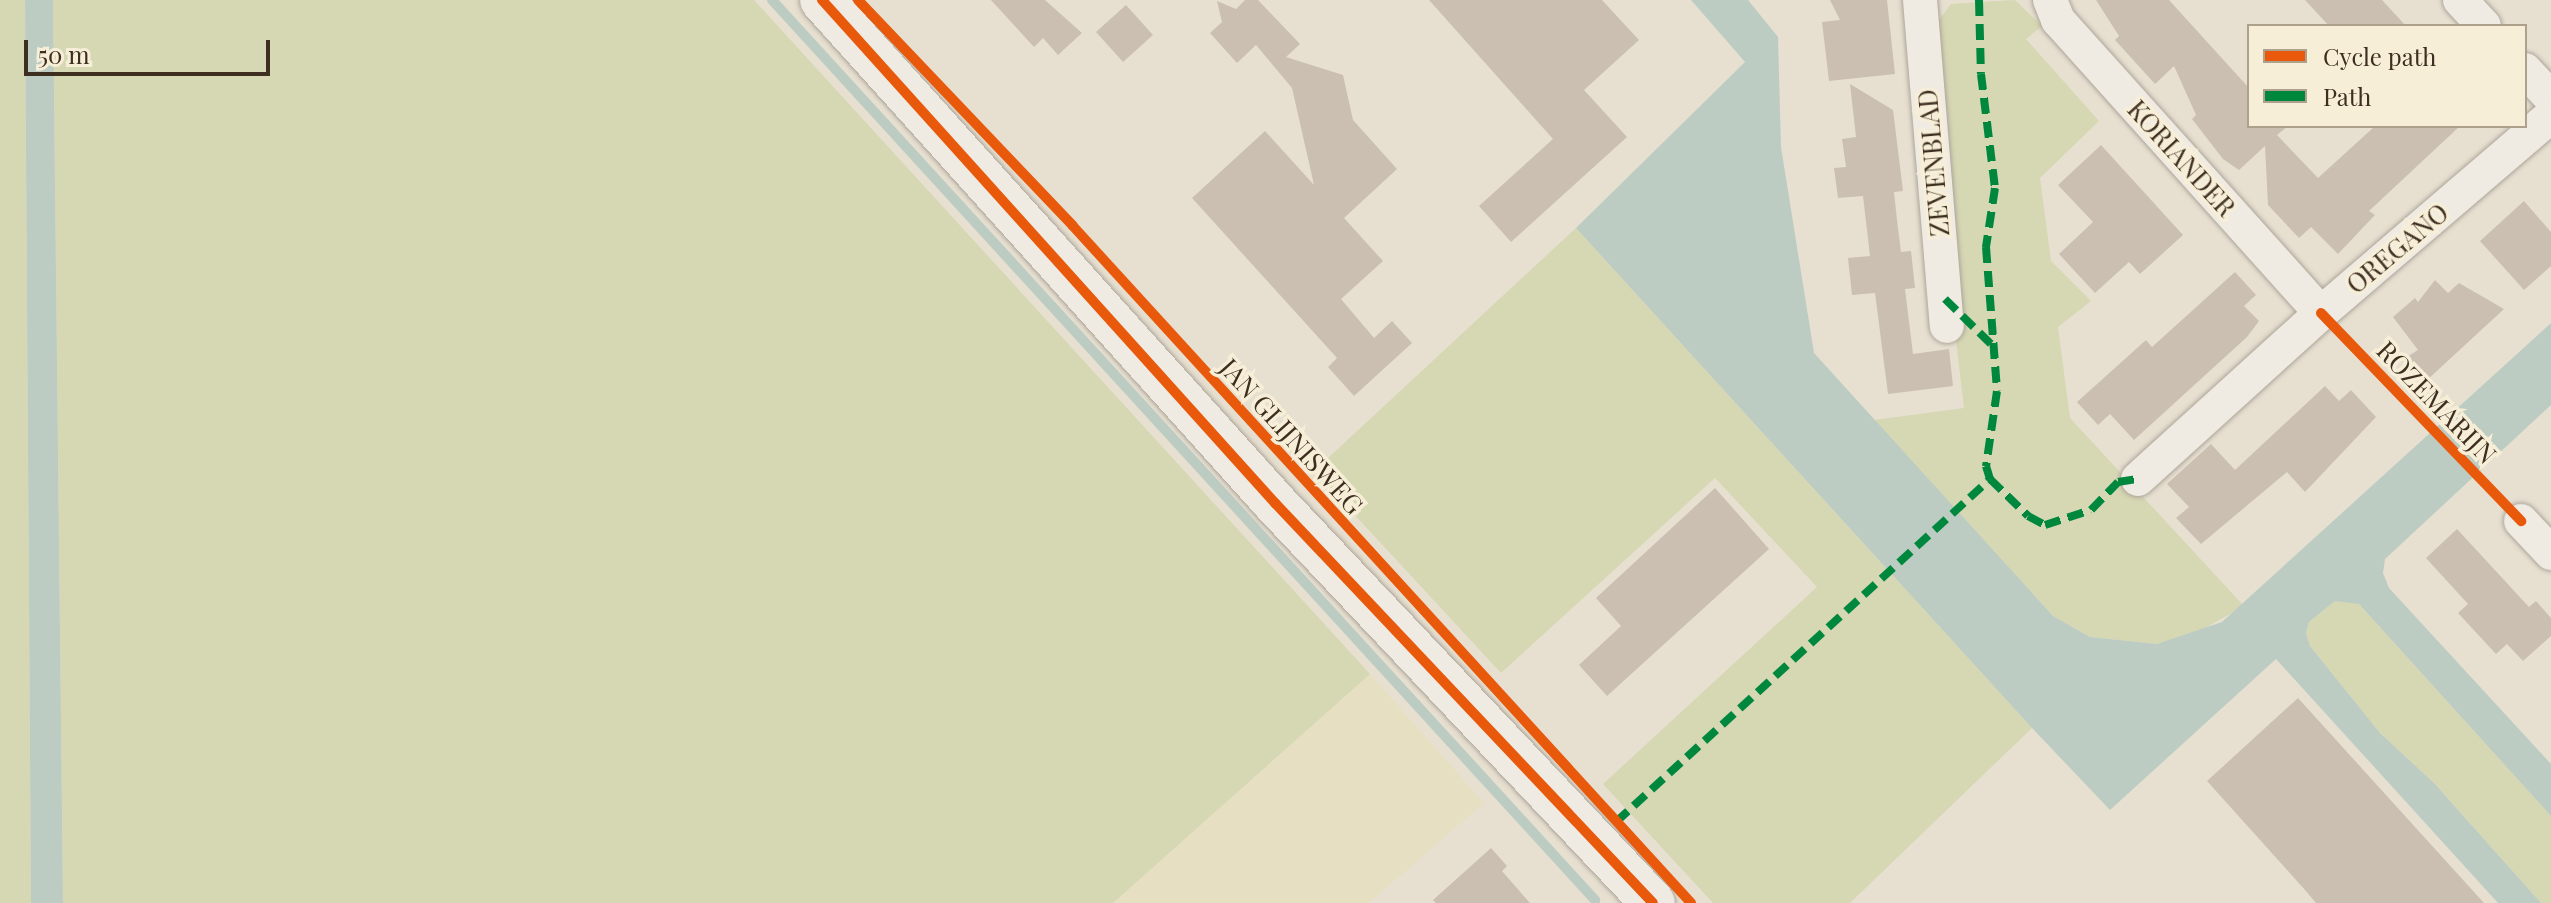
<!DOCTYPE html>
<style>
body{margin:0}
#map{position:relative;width:2551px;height:903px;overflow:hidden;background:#e7e0d1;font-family:"Playfair Display",serif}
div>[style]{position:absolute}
.farmland>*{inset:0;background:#e6dfc2}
.green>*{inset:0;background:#d6d7b3}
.water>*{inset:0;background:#bcccc2}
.stream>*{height:10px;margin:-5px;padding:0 5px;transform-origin:5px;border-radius:5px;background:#bcccc2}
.building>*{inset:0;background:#cbbfb2}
.roads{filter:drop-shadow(0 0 2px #ada599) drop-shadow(0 0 2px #ada599)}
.minor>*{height:34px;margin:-17px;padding:0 17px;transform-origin:17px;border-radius:17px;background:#efebe3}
.tertiary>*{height:44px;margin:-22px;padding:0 22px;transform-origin:22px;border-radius:22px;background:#efebe3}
.quiet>*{height:8px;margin-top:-4px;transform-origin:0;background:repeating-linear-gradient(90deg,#00873e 0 16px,transparent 0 24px)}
.cycleway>*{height:10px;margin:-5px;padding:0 5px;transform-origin:5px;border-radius:5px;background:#e8590c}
span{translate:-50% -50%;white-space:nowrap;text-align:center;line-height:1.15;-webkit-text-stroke:7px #f7eed8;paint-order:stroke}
.street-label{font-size:26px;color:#3d2e20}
.legend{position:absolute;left:2247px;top:24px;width:280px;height:104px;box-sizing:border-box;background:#f7eed8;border:2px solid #ada18e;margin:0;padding:10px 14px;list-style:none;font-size:24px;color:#3d2e20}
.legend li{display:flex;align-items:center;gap:16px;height:40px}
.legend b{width:40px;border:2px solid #ada18e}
.scale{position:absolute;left:24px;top:40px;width:246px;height:36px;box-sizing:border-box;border:4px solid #3d2e20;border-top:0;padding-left:10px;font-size:24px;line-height:28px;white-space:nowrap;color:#3d2e20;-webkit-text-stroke:6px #f7eed8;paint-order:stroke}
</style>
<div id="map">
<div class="farmland">
<i style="clip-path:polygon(1370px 674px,1484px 803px,1369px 903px,1113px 903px)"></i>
</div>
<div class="green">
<i style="clip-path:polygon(0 0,25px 0,31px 903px,0 903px)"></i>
<i style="clip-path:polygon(53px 0,754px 0,1370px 674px,1113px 903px,63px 903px)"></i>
<i style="clip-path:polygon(2015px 0,2042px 26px,2026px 39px,2099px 121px,2040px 178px,2051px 261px,2091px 301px,2058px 327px,2070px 418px,2244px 606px,2193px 635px,2157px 644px,2090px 637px,2053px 616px,1874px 420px,1964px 408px,1955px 332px,1963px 331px,1930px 32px,1951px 4px)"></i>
<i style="clip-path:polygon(1576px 228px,2032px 728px,1850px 903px,1713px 903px,1603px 784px,1817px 587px,1715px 478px,1501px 673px,1314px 471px)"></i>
<i style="clip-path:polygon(2345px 600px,2359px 604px,2551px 816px,2551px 903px,2541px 903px,2434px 783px,2380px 733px,2310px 646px,2306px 633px,2309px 622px,2335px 601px)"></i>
</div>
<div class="water">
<i style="clip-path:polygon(25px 0,53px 0,63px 903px,31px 903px)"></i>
<i style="clip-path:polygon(1691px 0,1748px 0,1778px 37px,1781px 147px,1814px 353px,2053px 616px,2090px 637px,2157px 644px,2222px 622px,2551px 323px,2551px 405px,2385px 559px,2383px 573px,2389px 588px,2551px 764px,2551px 816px,2359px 604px,2335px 601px,2309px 622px,2306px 633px,2310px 646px,2380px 733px,2434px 783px,2541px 903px,2498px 903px,2276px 659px,2110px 810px,2032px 728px,1576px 228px,1745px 62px)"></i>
</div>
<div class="stream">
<i style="left:772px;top:0;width:1220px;rotate:47.56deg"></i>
</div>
<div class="building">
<i style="clip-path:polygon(991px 0,1045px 0,1082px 33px,1058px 55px,1043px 38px,1034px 47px)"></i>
<i style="clip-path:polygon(1245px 0,1258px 0,1300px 44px,1286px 57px,1343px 75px,1353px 120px,1397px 169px,1344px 218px,1383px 261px,1341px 299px,1374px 338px,1392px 321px,1412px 343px,1354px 396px,1328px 367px,1337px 358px,1192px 198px,1265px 131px,1314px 185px,1292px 88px,1256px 45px,1237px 63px,1210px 33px,1222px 22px,1217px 1px,1236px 9px)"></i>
<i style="clip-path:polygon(1429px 0,1602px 0,1639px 40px,1584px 90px,1627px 137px,1511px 242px,1479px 206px,1553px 139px)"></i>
<i style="clip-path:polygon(1830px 0,1887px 0,1895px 74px,1829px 81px,1822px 22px,1840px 20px)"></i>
<i style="clip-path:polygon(2096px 0,2169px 0,2249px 88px,2249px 126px,2288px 126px,2277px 135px,2318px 178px,2375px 126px,2460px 126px,2369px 211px,2375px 215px,2338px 254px,2311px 227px,2299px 238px,2268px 205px,2265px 146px,2239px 170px,2223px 159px,2192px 119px,2196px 115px,2174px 66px,2155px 84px,2115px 40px,2119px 36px)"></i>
<i style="clip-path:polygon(2305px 0,2382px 0,2406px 26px,2329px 26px)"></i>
<i style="clip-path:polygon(1126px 5px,1153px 35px,1123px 62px,1096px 32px)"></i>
<i style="clip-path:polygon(1850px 84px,1893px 110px,1903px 191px,1894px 192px,1897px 220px,1901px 252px,1911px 251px,1915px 288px,1905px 289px,1913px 354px,1949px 349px,1953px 386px,1888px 394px,1875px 293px,1852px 295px,1848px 258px,1870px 256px,1863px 196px,1838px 198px,1834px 168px,1846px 167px,1842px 139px,1856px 137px)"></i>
<i style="clip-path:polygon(2101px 145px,2183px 235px,2140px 274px,2129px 262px,2095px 293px,2059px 254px,2093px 222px,2058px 185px)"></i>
<i style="clip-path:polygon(2524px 201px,2551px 232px,2551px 266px,2524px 290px,2480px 241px)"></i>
<i style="clip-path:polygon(2235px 272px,2256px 295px,2244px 306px,2259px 321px,2247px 337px,2134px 440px,2110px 414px,2098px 425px,2077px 402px,2146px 340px,2152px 347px)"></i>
<i style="clip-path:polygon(2435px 280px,2448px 293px,2459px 283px,2504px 309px,2426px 381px,2405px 358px,2418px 350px,2393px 317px,2415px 298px,2418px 302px)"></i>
<i style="clip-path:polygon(2325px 386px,2339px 401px,2351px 390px,2376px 417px,2305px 492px,2287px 472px,2201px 544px,2176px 518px,2189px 507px,2167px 484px,2211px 444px,2235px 470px)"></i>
<i style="clip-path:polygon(1715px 488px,1769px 549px,1607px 696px,1579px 665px,1621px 626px,1596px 598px)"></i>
<i style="clip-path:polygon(2457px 529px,2529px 607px,2536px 601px,2551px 618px,2551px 636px,2523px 661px,2507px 644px,2496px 654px,2458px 613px,2468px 604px,2426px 558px)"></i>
<i style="clip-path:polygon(2298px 698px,2484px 903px,2316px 903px,2305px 890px,2207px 781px)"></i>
<i style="clip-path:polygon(1491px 848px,1507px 866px,1502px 871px,1530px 903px,1436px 903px,1433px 900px)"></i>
</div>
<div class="roads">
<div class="minor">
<i style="left:1920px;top:0;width:327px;rotate:85.3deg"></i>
<i style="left:2050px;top:0;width:22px;rotate:68deg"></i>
<i style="left:2058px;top:20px;width:394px;rotate:48.1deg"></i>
<i style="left:2460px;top:0;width:35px;rotate:47deg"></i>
<i style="left:2525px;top:70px;width:38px;rotate:47deg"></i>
<i style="left:2138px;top:479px;width:247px;rotate:-42.2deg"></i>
<i style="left:2321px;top:313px;width:303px;rotate:-40.6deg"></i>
<i style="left:2521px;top:521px;width:44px;rotate:46.8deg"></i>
</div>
<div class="tertiary">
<i style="left:822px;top:0;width:677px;rotate:47.99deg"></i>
<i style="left:1275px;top:503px;width:550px;rotate:46.62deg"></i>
</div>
</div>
<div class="quiet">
<i style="left:1979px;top:0;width:74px;rotate:88.5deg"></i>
<i style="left:1981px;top:74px;width:115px;rotate:83deg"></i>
<i style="left:1995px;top:188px;width:60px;rotate:98.7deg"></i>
<i style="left:1986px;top:247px;width:144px;rotate:85.6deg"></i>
<i style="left:1997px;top:391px;width:76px;rotate:98.3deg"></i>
<i style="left:1986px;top:466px;width:14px;rotate:73deg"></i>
<i style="left:1990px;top:479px;width:53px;rotate:44.2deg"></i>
<i style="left:2028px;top:516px;width:19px;rotate:28deg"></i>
<i style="left:2045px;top:525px;width:48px;rotate:-18.1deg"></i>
<i style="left:2091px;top:510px;width:39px;rotate:-46deg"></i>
<i style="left:2118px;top:482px;width:20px;rotate:-9deg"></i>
<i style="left:1945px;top:299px;width:67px;rotate:44.4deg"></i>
<i style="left:1616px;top:822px;width:507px;rotate:-42.52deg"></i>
</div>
<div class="cycleway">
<i style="left:822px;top:0;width:677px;rotate:47.99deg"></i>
<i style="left:1275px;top:503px;width:550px;rotate:46.62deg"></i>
<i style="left:858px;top:0;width:311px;rotate:46.4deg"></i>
<i style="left:1072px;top:225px;width:918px;rotate:47.6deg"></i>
<i style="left:2321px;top:313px;width:289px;rotate:46.1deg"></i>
</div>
<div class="street-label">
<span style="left:2182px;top:158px;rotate:48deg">KORIANDER</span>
<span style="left:1933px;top:163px;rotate:-95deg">ZEVENBLAD</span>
<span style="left:2397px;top:248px;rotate:-40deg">OREGANO</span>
<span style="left:2437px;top:402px;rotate:46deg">ROZEMARIJN</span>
<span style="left:1292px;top:436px;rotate:48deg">JAN GLIJNISWEG</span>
</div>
<ul class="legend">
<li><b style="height:10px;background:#e8590c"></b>Cycle path</li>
<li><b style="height:10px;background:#00873e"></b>Path</li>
</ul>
<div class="scale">50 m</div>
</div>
